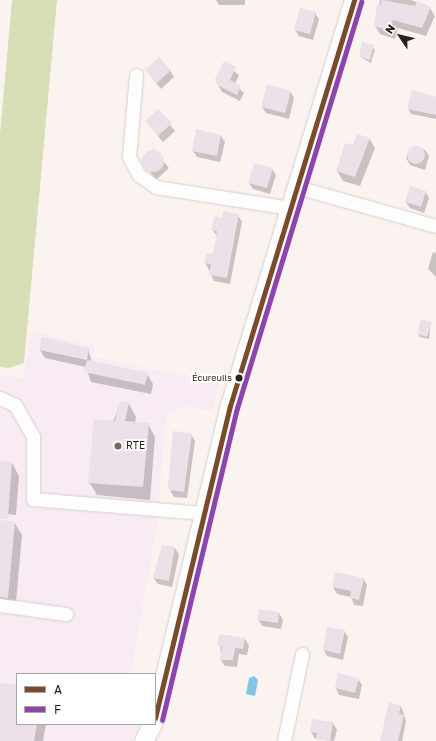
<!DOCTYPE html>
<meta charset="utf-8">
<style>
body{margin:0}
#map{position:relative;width:436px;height:741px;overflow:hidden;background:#fbf3f0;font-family:"Golos Text",sans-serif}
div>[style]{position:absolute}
.commercial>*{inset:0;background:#f8ebf3}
.green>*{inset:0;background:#d8deb6}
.water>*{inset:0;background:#83c5e7}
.shadow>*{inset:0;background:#0003}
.building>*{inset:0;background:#ece0e9}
.round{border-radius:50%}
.roads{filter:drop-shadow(0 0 1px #d8cfcb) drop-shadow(0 0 1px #d8cfcb)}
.street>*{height:13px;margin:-6.5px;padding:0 6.5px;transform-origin:6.5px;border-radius:6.5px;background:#fefdfd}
.secondary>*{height:18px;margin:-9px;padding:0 9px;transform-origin:9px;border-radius:9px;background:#fefdfd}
.bus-1>*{height:5px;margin:-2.5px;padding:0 2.5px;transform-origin:2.5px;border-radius:2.5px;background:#7a4b2a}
.bus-2>*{height:5px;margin:-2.5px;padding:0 2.5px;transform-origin:2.5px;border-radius:2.5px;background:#8e44ad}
.dots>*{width:11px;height:11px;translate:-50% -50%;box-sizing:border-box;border:2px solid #fff;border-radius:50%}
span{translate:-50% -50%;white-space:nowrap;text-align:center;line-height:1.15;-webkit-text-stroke:4px #fff;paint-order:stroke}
.bus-label{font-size:9px;color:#291e1a}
.right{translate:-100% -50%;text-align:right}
.poi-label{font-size:10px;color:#291e1a}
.left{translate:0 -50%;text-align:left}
.legend{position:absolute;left:16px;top:673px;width:140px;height:52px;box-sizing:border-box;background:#fff;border:1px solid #a9a5a3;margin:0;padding:5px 7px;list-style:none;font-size:12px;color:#291e1a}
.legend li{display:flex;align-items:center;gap:8px;height:20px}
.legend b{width:20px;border:1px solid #a9a5a3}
.north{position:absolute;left:380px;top:16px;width:40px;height:40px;-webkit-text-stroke:3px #fff;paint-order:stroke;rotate:305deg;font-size:11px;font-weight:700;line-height:16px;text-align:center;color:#291e1a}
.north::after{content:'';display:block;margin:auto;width:14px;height:18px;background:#291e1a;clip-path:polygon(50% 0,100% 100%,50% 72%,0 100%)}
</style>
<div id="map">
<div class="commercial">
<i style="clip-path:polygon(32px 331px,95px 346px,93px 357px,219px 383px,213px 411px,184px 406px,166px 414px,157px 523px,131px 674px,17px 674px,17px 724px,140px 724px,132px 741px,0 741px,0 376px,23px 378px)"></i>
</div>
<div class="green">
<i style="clip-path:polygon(12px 0,57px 0,24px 363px,9px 368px,0 367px,0 134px)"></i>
</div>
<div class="water">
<i style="clip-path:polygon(254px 676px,258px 680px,255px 696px,246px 694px,249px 678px)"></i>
</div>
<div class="shadow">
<i style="clip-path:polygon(216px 0,245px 0,245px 5px,219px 5px)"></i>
<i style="clip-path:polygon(380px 0,411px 0,430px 8px,435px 16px,426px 36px,398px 28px,395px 39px,380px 34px,375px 26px)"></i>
<i style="clip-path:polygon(315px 13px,319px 19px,313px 40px,299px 36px,295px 30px)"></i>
<i style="clip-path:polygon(363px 44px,375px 49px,371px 63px,360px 57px)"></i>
<i style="clip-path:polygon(224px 63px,239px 75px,235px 84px,244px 93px,240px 101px,222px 92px,218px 85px)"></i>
<i style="clip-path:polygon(146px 70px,170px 70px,174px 77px,161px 89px)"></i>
<i style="clip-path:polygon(290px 91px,294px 98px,289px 119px,266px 113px,262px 107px)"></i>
<i style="clip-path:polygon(436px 98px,436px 119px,411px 114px,408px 108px)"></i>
<i style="clip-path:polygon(158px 110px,175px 131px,163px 142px,146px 121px)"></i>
<i style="clip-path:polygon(221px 136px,225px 142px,220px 162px,197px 157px,193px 151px)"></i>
<i style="clip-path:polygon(369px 138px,375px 148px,360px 186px,343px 181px,337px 171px,354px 147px)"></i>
<i style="clip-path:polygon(414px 146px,425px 150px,429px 156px,425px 170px,410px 165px,406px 158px)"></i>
<i style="clip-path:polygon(153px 149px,169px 168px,156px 180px,141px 160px)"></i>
<i style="clip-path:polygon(272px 169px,276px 175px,270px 194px,253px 189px,249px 183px)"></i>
<i style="clip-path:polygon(425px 191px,429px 198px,424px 213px,410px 208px,406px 202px)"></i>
<i style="clip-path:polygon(238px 215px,242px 222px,230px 284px,214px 281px,205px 262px,214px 255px,217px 236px,212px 229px,222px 219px)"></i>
<i style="clip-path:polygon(433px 252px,436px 253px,436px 277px,428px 269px)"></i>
<i style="clip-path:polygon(431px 322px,429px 339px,420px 337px,418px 333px)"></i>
<i style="clip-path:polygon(88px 349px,92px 362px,147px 374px,153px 384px,151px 394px,91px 382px,86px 367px,45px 358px,40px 350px)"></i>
<i style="clip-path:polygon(121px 402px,129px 404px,136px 417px,135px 423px,148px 424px,155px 437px,150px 500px,97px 495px,89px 482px)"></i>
<i style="clip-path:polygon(191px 434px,195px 441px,187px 498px,174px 497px,170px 490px)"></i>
<i style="clip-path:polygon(0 462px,12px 463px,19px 476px,16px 515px,0 513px)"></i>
<i style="clip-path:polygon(0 521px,14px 522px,22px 535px,16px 602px,0 601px)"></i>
<i style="clip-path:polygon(163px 546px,175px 548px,179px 555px,172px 587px,158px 584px,154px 578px)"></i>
<i style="clip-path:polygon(363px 578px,367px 585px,363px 606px,354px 605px,351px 597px,337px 594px,333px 587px)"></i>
<i style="clip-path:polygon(279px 613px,283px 620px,281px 629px,262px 626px,258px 619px)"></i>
<i style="clip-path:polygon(344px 631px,348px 637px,343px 660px,327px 656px,324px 650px)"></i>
<i style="clip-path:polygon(220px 635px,245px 639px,249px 646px,247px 655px,239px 654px,237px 667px,225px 666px,221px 660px)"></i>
<i style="clip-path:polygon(339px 674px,358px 679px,362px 685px,359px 699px,339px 695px,336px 688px)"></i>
<i style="clip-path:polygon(0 684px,17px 686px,17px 724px,46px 724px,43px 741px,0 741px)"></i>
<i style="clip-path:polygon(401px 706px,406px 721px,402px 741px,381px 741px)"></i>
<i style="clip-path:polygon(333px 723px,337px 730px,334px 741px,315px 739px,311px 732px)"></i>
</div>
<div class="building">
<i style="clip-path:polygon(382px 0,415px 6px,417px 1px,431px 7px,422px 28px,393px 20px,390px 31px,374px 26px,377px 4px,380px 5px)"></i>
<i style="clip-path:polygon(300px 8px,316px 12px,310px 34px,294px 30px)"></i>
<i style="clip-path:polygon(362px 42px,374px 45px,370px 60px,359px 57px)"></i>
<i style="clip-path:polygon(159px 57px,171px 70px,157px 83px,145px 70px)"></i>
<i style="clip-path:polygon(224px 61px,236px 67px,230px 80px,241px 86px,237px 95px,217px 85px,215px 79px)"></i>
<i style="clip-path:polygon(267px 84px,291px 91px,285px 113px,261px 107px)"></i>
<i style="clip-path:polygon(412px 90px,436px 97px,436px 115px,407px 109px)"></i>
<i style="clip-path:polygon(158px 109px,172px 123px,158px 136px,145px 121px)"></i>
<i style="clip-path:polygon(196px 129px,221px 135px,217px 156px,192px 151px)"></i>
<i style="clip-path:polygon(357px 134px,370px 138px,355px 177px,336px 171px,345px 143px,353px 145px)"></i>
<i class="round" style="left:407px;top:146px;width:18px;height:18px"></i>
<i class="round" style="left:142px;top:150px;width:22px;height:22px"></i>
<i style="clip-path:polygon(254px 163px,273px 168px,267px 188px,248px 183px)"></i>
<i style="clip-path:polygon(410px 186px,426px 191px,421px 207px,405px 202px)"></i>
<i style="clip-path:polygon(223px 211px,239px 214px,227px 278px,209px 275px,211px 264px,204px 263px,206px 253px,213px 254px,217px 231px,211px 230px,214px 216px,222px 218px)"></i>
<i style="clip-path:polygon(421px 319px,432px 322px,427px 337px,417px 334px)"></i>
<i style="clip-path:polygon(42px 337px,89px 348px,87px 360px,39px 350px)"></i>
<i style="clip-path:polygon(87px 360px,148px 373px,145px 385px,84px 372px)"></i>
<i style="clip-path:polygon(120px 401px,129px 403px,125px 421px,149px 423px,143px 487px,88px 483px,94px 419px,115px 421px)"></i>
<i style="clip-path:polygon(173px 431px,192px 433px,184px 492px,169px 490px,168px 486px)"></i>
<i style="clip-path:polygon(0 461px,12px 462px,8px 519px,0 519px)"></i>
<i style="clip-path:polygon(0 520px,15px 522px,8px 598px,0 597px)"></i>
<i style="clip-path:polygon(162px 545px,175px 547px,169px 581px,153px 578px)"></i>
<i style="clip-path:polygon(335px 572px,364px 578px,359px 600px,350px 598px,351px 591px,332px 587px)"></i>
<i style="clip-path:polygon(259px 609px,279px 612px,278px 623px,257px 620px)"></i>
<i style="clip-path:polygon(327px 627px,345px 630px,340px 654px,323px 650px)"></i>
<i style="clip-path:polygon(219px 634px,245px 638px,243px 649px,235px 648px,233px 660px,220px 660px,222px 646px,217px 645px)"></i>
<i style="clip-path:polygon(338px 673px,359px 678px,355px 693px,335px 688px)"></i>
<i style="clip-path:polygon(0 683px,17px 685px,17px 724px,37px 724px,34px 741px,0 741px)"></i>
<i style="clip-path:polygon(389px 702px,401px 706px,399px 714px,404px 715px,398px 741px,380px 741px)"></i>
<i style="clip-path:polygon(312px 719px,333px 722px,330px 741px,316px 739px,317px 733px,310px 732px)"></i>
</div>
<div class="roads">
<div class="street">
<i style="left:136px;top:75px;width:82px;rotate:94.9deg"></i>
<i style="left:129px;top:157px;width:21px;rotate:61deg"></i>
<i style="left:139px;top:175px;width:21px;rotate:35deg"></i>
<i style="left:156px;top:187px;width:136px;rotate:8.9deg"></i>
<i style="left:297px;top:187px;width:144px;rotate:15.7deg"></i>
<i style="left:0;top:398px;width:17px;rotate:25deg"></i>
<i style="left:15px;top:405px;width:36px;rotate:60deg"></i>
<i style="left:33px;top:436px;width:63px;rotate:90deg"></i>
<i style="left:33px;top:499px;width:173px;rotate:4.7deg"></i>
<i style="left:0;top:605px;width:67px;rotate:7.8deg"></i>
<i style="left:284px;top:741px;width:89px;rotate:-78.3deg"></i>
</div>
<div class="secondary">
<i style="left:155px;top:718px;width:321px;rotate:-76.5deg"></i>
<i style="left:230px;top:406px;width:425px;rotate:-73deg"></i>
<i style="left:144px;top:741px;width:19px;rotate:-62deg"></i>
</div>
</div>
<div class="bus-1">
<i style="left:155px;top:718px;width:321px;rotate:-76.5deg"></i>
<i style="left:230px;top:406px;width:425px;rotate:-73deg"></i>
</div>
<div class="bus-2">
<i style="left:162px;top:720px;width:321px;rotate:-76.5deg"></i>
<i style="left:237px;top:408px;width:425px;rotate:-73deg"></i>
</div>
<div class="dots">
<i style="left:239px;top:378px;background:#291e1a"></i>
<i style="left:118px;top:446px;background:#726965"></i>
</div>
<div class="bus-label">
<span class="right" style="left:232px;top:378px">Écureuils</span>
</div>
<div class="poi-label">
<span class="left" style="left:126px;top:446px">RTE</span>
</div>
<ul class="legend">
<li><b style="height:5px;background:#7a4b2a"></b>A</li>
<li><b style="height:5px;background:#8e44ad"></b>F</li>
</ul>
<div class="north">N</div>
</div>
